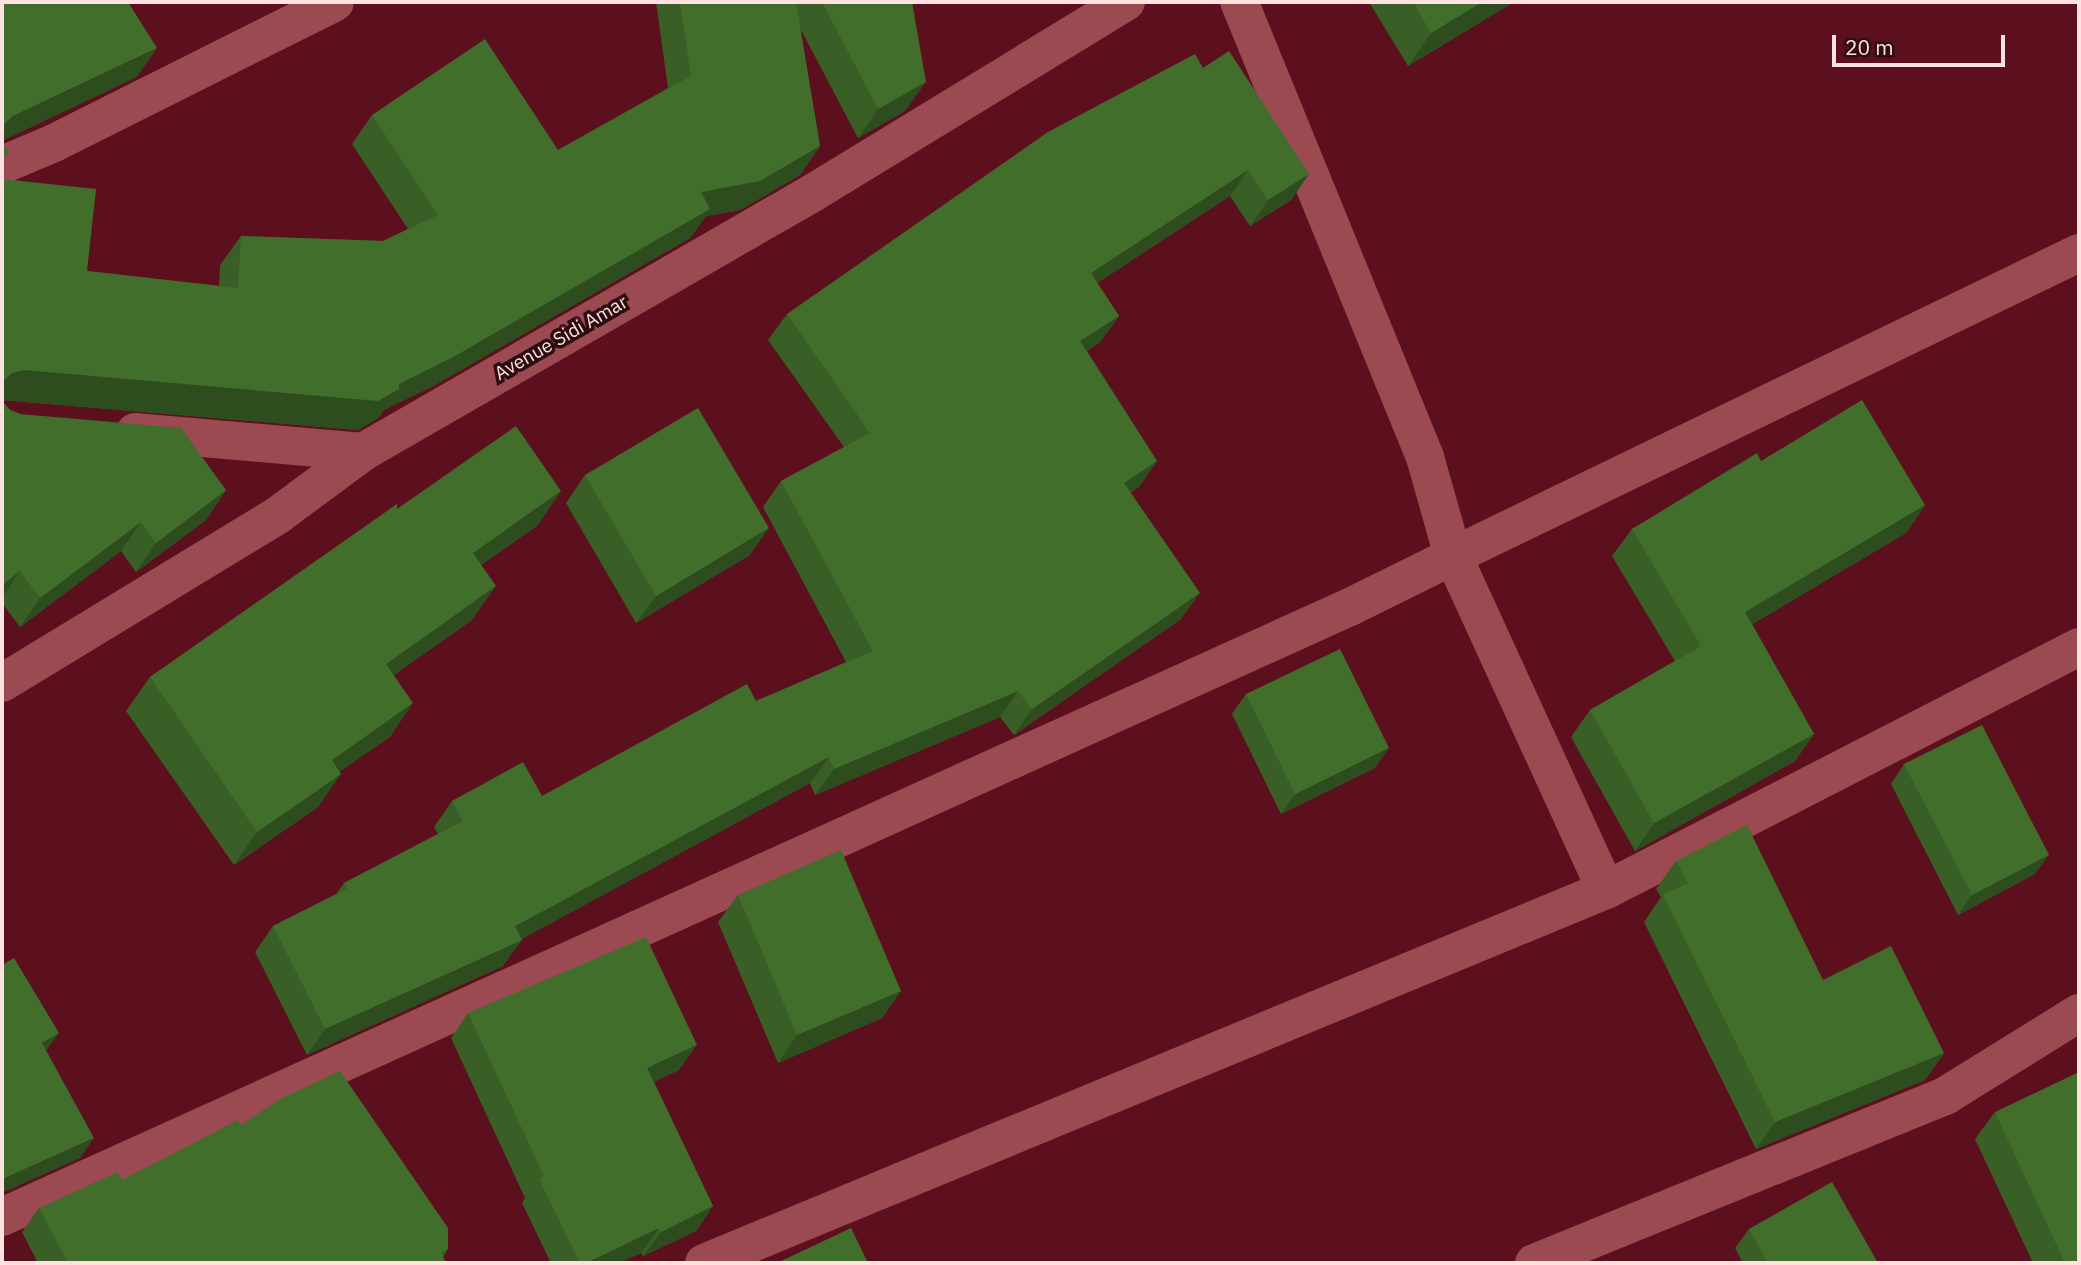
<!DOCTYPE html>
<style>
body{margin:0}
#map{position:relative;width:2081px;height:1265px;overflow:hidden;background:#5c101e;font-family:"IBM Plex Sans",sans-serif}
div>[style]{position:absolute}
.minor>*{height:38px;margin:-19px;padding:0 19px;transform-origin:19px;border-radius:19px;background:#9b4a51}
.wall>*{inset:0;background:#395f26}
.shaded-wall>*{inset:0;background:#2e4d1f}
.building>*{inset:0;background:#426e2c}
span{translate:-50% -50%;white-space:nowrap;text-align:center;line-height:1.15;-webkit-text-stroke:7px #2e0d11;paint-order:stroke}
.street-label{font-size:19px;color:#fee1e1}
.frame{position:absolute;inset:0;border:4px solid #fee1e1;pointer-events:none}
.scale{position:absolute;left:1832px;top:35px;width:173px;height:32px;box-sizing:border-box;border:4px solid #fee1e1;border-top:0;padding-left:9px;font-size:21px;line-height:24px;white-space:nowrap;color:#fee1e1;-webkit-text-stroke:5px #2e0d11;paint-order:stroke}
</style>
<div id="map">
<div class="minor">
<i style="left:2px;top:165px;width:56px;rotate:-22.9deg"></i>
<i style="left:54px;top:143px;width:314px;rotate:-26.6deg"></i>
<i style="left:135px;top:432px;width:229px;rotate:5deg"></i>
<i style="left:2px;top:683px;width:323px;rotate:-31.3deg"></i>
<i style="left:278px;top:515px;width:106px;rotate:-36.5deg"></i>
<i style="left:363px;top:452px;width:517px;rotate:-29.94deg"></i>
<i style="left:811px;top:194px;width:369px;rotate:-31.4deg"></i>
<i style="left:1606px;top:890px;width:367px;rotate:-114.6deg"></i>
<i style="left:1453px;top:556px;width:695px;rotate:-25.83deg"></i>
<i style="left:2px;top:1217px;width:1480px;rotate:-24.35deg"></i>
<i style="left:1350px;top:607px;width:115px;rotate:-26.3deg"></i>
<i style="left:1453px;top:556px;width:103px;rotate:-105.8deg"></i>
<i style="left:1425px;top:457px;width:492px;rotate:-112.2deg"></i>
<i style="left:704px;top:1263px;width:976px;rotate:-22.47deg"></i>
<i style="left:1606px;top:890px;width:532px;rotate:-27.19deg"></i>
<i style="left:1534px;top:1263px;width:444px;rotate:-22.1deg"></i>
<i style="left:1945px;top:1096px;width:158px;rotate:-31.8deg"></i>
</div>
<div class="wall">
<i style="clip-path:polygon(656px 2px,912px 2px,905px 111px,858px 138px,800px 28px,820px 146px,800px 175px,740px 210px,706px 216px,690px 238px,435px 385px,384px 410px,378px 418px,358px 430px,2px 400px,3px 402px,10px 410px,226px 490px,206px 520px,136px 572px,121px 551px,20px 627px,2px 603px,2px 179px,87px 271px,219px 286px,220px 265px,241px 236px,383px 241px,408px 229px,352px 144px,372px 115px,558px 150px,668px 88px)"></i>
<i style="clip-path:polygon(1369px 2px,1514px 2px,1408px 66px)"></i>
<i style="clip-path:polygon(1203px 68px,1309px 174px,1291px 200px,1250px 226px,1230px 196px,1097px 283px,1119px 316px,1100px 342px,1087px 351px,1157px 461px,1139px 487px,1130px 493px,1181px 619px,1014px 735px,1000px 717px,815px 795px,810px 783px,521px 939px,503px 966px,307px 1055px,255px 952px,273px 926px,336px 894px,344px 883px,438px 834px,434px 827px,452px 801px,542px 796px,756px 701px,846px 662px,763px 507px,781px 481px,844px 447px,768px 340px,787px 314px)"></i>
<i style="clip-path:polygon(1761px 461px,1925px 505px,1906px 533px,1752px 624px,1814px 734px,1795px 761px,1635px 851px,1571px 737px,1590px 710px,1675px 661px,1612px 556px,1632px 529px)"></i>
<i style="clip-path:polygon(585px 475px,750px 555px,636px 623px,566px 503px)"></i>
<i style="clip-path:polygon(397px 509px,538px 525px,481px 565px,472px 620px,394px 675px,390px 737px,340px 771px,318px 807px,234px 865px,126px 711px,150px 677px)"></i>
<i style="clip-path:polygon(1246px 694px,1375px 768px,1281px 814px,1232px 714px)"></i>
<i style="clip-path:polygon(1904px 764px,2035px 874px,1958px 915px,1891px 784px)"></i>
<i style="clip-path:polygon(1676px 861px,1823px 980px,1944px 1053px,1925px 1080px,1756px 1149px,1644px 922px,1661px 897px,1656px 889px)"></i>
<i style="clip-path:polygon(738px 895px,901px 991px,882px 1018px,778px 1063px,718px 922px)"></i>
<i style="clip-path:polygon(468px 1013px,679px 1070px,654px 1082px,713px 1206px,696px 1231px,643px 1256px,641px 1253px,619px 1263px,551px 1263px,522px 1203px,525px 1198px,451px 1038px)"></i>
<i style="clip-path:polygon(1995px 1112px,2079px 1263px,2033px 1263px,1975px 1139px)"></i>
<i style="clip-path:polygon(122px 1180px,448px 1249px,443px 1257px,446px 1263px,38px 1263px,22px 1232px,39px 1208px)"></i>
<i style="clip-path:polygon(1749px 1229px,1878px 1263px,1743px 1263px,1735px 1248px)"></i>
</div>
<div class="shaded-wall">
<i style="clip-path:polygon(1482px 2px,1514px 2px,1408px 66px,1431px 33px)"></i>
<i style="clip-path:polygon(157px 48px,137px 77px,2px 141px,2px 127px,5px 123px,13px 116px)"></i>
<i style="clip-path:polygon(926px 82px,905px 111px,858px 138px,878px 109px)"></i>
<i style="clip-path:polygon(820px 146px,800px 175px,740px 210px,706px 216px,690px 238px,435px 385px,384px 410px,378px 418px,358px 430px,2px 400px,2px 383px,4px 380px,12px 373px,24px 370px,399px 384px,701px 192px)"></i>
<i style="clip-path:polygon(1248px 170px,1230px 196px,1073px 299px,1091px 273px)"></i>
<i style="clip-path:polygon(1309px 174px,1291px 200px,1250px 226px,1268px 200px)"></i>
<i style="clip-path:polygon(1119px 316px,1100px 342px,1062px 367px,1080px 341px)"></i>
<i style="clip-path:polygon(1157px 461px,1139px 487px,1105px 509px,1124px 483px)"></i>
<i style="clip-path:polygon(226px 490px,206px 520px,136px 572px,156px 543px)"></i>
<i style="clip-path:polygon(561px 491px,538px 525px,449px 587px,473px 553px)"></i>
<i style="clip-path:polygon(1925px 505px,1906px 533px,1726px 640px,1745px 612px)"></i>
<i style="clip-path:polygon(141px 522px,121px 551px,20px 627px,40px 598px)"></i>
<i style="clip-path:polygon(769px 528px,750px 555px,636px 623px,656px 596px)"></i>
<i style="clip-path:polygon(20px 571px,2px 598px,2px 585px)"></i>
<i style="clip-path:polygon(496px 586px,472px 620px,362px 697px,386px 664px)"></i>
<i style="clip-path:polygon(1200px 593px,1181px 619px,1014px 735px,1032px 709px)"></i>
<i style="clip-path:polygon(1018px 691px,1000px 717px,815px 795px,834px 769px)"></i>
<i style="clip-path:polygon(413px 703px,390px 737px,308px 793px,332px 760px)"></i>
<i style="clip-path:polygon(1814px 734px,1795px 761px,1635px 851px,1654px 823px)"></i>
<i style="clip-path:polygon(1389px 748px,1375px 768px,1281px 814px,1295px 794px)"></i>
<i style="clip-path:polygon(829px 757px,810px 783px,509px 946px,522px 940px,503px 966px,307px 1055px,325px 1029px)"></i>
<i style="clip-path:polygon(341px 774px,318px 807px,234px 865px,257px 832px)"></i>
<i style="clip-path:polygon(2049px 855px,2035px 874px,1958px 915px,1972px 895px)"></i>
<i style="clip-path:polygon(901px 991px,882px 1018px,778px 1063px,797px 1035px)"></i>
<i style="clip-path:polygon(59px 1033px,45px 1052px,42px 1043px)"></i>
<i style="clip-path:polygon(697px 1045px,679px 1070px,630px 1093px,647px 1068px)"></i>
<i style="clip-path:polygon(1944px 1053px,1925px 1080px,1756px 1149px,1775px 1122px)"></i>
<i style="clip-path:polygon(94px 1138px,80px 1158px,2px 1193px,2px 1181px,7px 1177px)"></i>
<i style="clip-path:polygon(713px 1206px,696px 1231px,643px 1256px,661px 1232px)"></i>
<i style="clip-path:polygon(659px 1228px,641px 1253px,619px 1263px,586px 1263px)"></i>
</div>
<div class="building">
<i style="clip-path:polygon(2px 2px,128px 2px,157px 48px,13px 116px,5px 123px,2px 131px)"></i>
<i style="clip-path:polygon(680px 2px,796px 2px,820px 146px,760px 181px,701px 192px,710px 209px,455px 356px,399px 384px,399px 389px,378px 401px,24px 370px,12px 373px,4px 380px,2px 387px,2px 179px,96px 189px,87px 271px,238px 288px,241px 236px,383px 241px,438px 215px,372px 115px,485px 39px,558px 150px,691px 76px)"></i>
<i style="clip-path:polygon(822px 2px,912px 2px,926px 82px,878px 109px)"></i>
<i style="clip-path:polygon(1413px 2px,1482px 2px,1431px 33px)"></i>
<i style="clip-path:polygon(1229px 51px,1309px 174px,1268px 200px,1248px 170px,1091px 273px,1119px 316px,1080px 341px,1157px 461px,1124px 483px,1200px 593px,1032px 709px,1018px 691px,834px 769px,829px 757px,515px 926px,522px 940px,325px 1029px,273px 926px,347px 889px,344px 883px,463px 821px,452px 801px,523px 762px,542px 796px,747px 684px,756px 701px,873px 651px,781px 481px,870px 433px,787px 314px,1048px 132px,1195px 54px,1203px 68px)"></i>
<i style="clip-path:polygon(2px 141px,3px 145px,9px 153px,2px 157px)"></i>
<i style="clip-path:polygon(2px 396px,3px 402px,10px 410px,20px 414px,181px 428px,226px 490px,156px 543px,141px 522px,40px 598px,20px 571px,2px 585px)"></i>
<i style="clip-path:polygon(1862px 400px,1925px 505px,1745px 612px,1814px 734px,1654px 823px,1590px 710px,1701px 646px,1632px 529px,1757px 453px,1761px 461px)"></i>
<i style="clip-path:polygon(698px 408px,769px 528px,656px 596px,585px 475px)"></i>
<i style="clip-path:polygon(516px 426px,561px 491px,473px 553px,496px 586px,386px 664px,413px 703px,332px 760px,341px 774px,257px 832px,150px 677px,397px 504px,397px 509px)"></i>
<i style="clip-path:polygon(1340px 649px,1389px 748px,1295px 794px,1246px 694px)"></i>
<i style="clip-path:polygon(1982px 725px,2049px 855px,1972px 895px,1904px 764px)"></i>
<i style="clip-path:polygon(1747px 825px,1823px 980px,1891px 946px,1944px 1053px,1775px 1122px,1663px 895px,1688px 883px,1676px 861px)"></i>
<i style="clip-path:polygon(841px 850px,901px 991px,797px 1035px,738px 895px)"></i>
<i style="clip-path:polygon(646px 937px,697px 1045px,647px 1068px,713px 1206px,661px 1232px,659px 1228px,586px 1263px,580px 1263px,539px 1179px,544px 1176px,468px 1013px)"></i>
<i style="clip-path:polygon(14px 958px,59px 1033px,42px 1043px,94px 1138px,7px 1177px,2px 1181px,2px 965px)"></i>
<i style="clip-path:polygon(340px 1071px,448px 1228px,448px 1249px,441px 1252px,446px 1263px,68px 1263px,39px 1208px,118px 1172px,122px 1180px,238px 1120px,241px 1125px,280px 1099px)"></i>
<i style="clip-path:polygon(2079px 1072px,2079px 1263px,2065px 1263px,1995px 1112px)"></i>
<i style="clip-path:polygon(1832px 1182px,1878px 1263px,1768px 1263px,1749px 1229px)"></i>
<i style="clip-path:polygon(851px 1228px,868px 1263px,777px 1263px)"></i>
</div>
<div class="street-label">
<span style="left:561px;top:338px;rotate:-30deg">Avenue Sidi Amar</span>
</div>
<div class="frame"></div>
<div class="scale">20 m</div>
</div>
